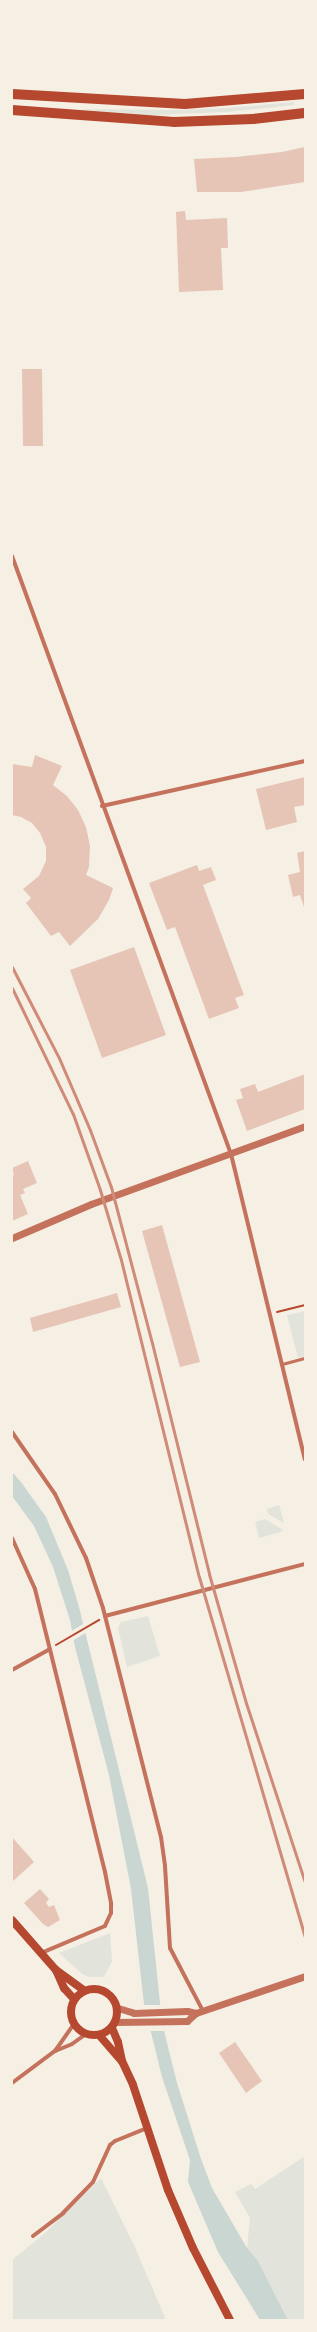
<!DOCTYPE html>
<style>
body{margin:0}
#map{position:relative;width:317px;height:2332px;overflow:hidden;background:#f6efe4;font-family:"Fira Sans Condensed",sans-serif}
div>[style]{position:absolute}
.green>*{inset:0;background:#e2e4dc}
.water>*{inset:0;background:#c9d6d2}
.pier>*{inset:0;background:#f6efe4}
.building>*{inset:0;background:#e6c5b7}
.path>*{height:2px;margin:-1px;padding:0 1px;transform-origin:1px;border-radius:1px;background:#b5482f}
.service>*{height:3px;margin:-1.5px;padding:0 1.5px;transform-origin:1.5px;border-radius:1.5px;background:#c5725c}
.minor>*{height:4px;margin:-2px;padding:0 2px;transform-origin:2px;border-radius:2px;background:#c5725c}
.tertiary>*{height:7px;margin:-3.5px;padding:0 3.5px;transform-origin:3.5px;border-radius:3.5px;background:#c5725c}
.secondary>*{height:8px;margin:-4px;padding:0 4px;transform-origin:4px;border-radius:4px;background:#b5482f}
.secondary>.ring{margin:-4px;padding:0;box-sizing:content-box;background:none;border:8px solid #b5482f;border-radius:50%}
.primary>*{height:10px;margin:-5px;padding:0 5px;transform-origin:5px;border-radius:5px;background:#b5482f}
.rail>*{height:3px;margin:-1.5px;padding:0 1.5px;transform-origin:1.5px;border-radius:1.5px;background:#cf8b77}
span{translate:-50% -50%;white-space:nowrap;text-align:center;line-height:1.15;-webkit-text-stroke:4px #f6efe4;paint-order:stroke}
.frame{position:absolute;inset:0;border:13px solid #f6efe4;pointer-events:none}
</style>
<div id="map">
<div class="green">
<i style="clip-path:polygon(294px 102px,294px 105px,227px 112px,156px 115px,135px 115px,78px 109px,180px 110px,227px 108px)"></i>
<i style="clip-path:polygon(305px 1311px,305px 1356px,298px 1358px,287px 1315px)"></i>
<i style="clip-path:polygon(279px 1505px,284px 1523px,268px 1514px,267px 1509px)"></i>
<i style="clip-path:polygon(265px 1519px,283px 1530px,281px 1532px,259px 1538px,255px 1522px)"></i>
<i style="clip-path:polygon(148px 1616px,160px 1656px,127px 1667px,118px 1628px,121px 1622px)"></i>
<i style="clip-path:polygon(110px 1933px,112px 1961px,104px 1977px,89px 1977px,82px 1974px,59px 1953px)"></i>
<i style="clip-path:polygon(305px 2156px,305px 2320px,288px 2320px,258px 2261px,247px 2248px,250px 2218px,235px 2192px,251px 2184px,255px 2189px)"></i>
<i style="clip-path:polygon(101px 2178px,134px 2245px,166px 2320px,12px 2320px,12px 2260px,44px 2234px)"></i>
</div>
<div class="water">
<i style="clip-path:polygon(12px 1472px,21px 1482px,46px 1517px,68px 1570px,79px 1607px,148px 1888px,160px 2003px,165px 2035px,177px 2083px,201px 2159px,212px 2188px,247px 2248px,258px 2261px,288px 2320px,260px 2320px,218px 2252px,188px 2182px,190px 2160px,162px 2077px,144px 2004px,131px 1889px,109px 1775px,75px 1647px,70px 1620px,53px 1567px,34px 1526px,12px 1496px)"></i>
</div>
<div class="pier">
<i style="clip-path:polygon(85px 1623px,87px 1632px,72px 1641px,70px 1632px)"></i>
<i style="clip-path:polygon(142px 2005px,162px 2005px,166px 2031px,147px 2031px)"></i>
</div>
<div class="building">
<i style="clip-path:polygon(305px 147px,305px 182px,241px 192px,197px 192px,194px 159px,236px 157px,282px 152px)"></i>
<i style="clip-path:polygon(185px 211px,186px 220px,227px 218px,228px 248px,221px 248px,223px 290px,179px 292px,176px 212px)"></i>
<i style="clip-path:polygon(22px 369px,42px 369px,43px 446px,23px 446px)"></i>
<i style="clip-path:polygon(35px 755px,62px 766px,53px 785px,67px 796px,78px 810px,86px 827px,90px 846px,89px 867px,86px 875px,113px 888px,109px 900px,98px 919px,70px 946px,59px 932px,51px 936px,26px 903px,31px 898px,23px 889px,39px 876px,46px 861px,46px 847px,40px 833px,32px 823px,21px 817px,12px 815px,12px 764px,32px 767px)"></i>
<i style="clip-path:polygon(305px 777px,305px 805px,294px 807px,297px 822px,266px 830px,256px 789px)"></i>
<i style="clip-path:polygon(305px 851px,305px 910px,300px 895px,293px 897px,288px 875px,300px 872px,297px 853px)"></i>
<i style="clip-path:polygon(197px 865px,199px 871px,211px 867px,216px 880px,203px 885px,244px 995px,235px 998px,239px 1008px,209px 1019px,175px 927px,167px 930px,149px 883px)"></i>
<i style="clip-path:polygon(134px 947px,166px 1035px,102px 1058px,70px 970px)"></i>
<i style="clip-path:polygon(305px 1074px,305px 1109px,247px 1131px,236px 1100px,243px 1098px,240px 1089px,255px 1084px,258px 1092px)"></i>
<i style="clip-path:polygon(28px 1161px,37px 1183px,23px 1189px,25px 1193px,20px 1195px,28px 1214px,12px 1221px,12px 1176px,14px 1175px,12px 1168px)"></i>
<i style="clip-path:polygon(162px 1225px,200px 1362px,180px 1367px,142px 1231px)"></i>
<i style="clip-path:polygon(117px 1293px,121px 1307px,33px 1332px,30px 1318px)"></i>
<i style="clip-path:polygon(12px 1837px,34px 1862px,12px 1882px)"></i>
<i style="clip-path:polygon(40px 1889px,49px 1899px,46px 1903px,49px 1907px,54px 1905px,60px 1920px,48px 1927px,43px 1924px,24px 1903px)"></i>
<i style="clip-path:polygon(235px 2042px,262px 2081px,246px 2093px,219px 2053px)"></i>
</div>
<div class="path">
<i style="left:277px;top:1312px;width:29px;rotate:-14deg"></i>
<i style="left:56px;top:1645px;width:50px;rotate:-30.2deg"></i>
</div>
<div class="service">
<i style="left:282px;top:1364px;width:24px;rotate:-15deg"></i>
</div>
<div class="minor">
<i style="left:12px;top:556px;width:637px;rotate:69.89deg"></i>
<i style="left:231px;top:1154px;width:314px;rotate:76.4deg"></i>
<i style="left:102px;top:806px;width:208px;rotate:-12.5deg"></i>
<i style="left:12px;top:1432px;width:75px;rotate:55.3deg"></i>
<i style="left:55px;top:1494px;width:71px;rotate:64.2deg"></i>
<i style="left:86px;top:1558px;width:53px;rotate:71.2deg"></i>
<i style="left:103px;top:1608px;width:236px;rotate:75.8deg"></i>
<i style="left:161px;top:1837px;width:29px;rotate:82deg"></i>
<i style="left:165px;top:1866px;width:82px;rotate:86.5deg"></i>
<i style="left:170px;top:1948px;width:71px;rotate:62.4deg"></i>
<i style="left:12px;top:1538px;width:56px;rotate:65.7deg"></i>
<i style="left:35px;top:1589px;width:292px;rotate:76.1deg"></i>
<i style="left:105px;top:1872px;width:33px;rotate:79deg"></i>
<i style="left:111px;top:1904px;width:9px;rotate:90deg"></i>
<i style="left:111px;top:1913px;width:14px;rotate:115deg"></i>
<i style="left:105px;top:1926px;width:69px;rotate:157.1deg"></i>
<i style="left:105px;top:1616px;width:207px;rotate:-14.6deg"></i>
<i style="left:12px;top:1670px;width:43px;rotate:-28.9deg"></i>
<i style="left:55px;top:2051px;width:33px;rotate:-55deg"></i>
<i style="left:12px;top:2083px;width:54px;rotate:-36.7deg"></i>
<i style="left:55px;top:2051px;width:18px;rotate:-22deg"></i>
<i style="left:72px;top:2044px;width:17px;rotate:-36deg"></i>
<i style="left:33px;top:2236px;width:38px;rotate:-37deg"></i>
<i style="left:63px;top:2213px;width:43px;rotate:-45.9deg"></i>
<i style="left:93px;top:2182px;width:41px;rotate:-65.3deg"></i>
<i style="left:110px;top:2145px;width:6px;rotate:-39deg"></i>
<i style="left:115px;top:2141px;width:35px;rotate:-22deg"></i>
</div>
<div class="tertiary">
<i style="left:12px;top:1238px;width:86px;rotate:-23.3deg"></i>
<i style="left:91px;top:1204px;width:228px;rotate:-20deg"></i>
<i style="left:118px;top:2008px;width:17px;rotate:17deg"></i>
<i style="left:134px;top:2013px;width:53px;rotate:-2.2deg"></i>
<i style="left:187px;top:2011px;width:9px;rotate:13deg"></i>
<i style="left:196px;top:2013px;width:115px;rotate:-18.7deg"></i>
<i style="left:116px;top:2022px;width:71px;rotate:-0.8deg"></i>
<i style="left:187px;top:2021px;width:12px;rotate:-42deg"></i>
</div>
<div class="secondary">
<i style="left:12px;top:1920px;width:67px;rotate:48.7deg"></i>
<i style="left:56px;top:1970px;width:20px;rotate:66deg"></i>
<i style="left:64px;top:1988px;width:15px;rotate:48deg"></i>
<i style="left:56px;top:1970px;width:34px;rotate:36deg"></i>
<i class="ring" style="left:71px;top:1989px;width:38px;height:38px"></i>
<i style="left:112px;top:2028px;width:15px;rotate:67deg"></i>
<i style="left:118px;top:2042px;width:19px;rotate:78deg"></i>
<i style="left:122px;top:2061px;width:26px;rotate:65deg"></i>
<i style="left:133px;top:2085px;width:111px;rotate:71.6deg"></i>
<i style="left:168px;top:2190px;width:63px;rotate:66.7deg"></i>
<i style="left:193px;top:2248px;width:81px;rotate:62.8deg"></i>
<i style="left:99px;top:2035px;width:35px;rotate:49deg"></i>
</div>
<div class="primary">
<i style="left:12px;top:94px;width:173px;rotate:3.3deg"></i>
<i style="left:185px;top:104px;width:120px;rotate:-4.8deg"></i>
<i style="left:12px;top:110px;width:162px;rotate:4.2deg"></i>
<i style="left:174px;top:122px;width:79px;rotate:-2.2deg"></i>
<i style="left:253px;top:119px;width:52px;rotate:-6.6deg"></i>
</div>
<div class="rail">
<i style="left:12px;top:967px;width:102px;rotate:62.7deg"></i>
<i style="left:59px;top:1058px;width:78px;rotate:66.7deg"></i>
<i style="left:90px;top:1130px;width:61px;rotate:69.8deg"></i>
<i style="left:111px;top:1187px;width:161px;rotate:75.3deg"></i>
<i style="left:152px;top:1343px;width:238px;rotate:76.1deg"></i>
<i style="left:209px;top:1574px;width:134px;rotate:74deg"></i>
<i style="left:246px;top:1703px;width:188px;rotate:71.8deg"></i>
<i style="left:12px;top:988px;width:140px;rotate:64.2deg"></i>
<i style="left:73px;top:1114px;width:81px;rotate:70.4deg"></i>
<i style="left:100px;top:1190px;width:73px;rotate:73.3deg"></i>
<i style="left:121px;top:1260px;width:326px;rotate:76.2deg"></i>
<i style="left:199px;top:1577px;width:376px;rotate:73.6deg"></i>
</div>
<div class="frame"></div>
</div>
